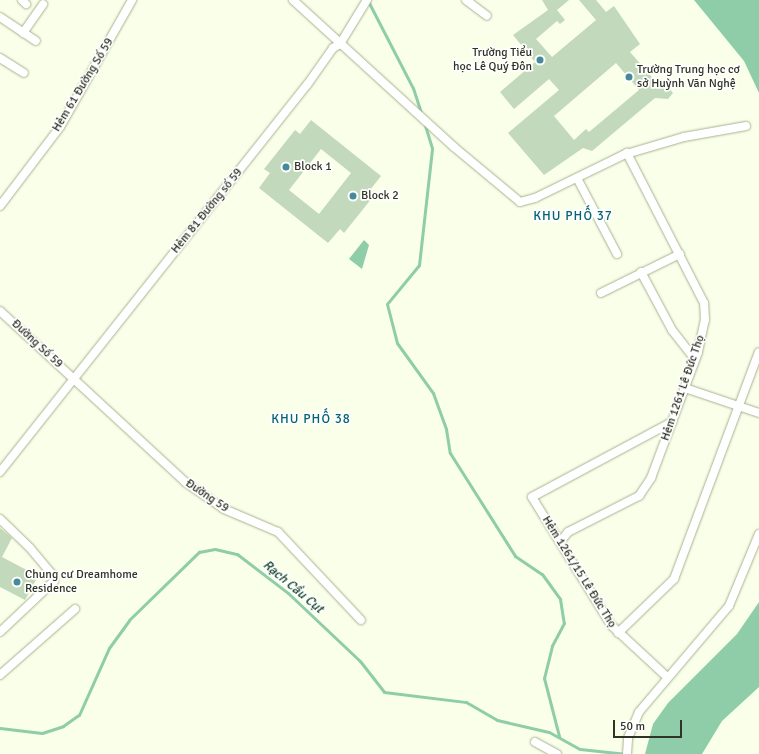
<!DOCTYPE html>
<meta charset="utf-8">
<style>
body{margin:0}
#map{position:relative;width:759px;height:754px;overflow:hidden;background:#f9ffe9;font-family:Signika,sans-serif}
div>[style]{position:absolute}
.water>*{inset:0;background:#8fcda8}
.stream>*{height:3px;margin:-1.5px;padding:0 1.5px;transform-origin:1.5px;border-radius:1.5px;background:#8fcda8}
.building>*{inset:0;background:#c2d9bb}
.roads{filter:drop-shadow(0 0 1px #a9b290) drop-shadow(0 0 1px #a9b290)}
.street>*{height:8px;margin:-4px;padding:0 4px;transform-origin:4px;border-radius:4px;background:#fff}
.dots>*{width:11px;height:11px;translate:-50% -50%;box-sizing:border-box;border:2px solid #fff;border-radius:50%}
span{translate:-50% -50%;white-space:nowrap;text-align:center;line-height:1.15;-webkit-text-stroke:3.5px #fff;paint-order:stroke}
.poi-label{font-size:12px;color:#303325}
.right{translate:-100% -50%;text-align:right}
.left{translate:0 -50%;text-align:left}
.street-label{font-size:12px;color:#303325}
.neighbourhood-label{font-size:13px;color:#056374;letter-spacing:1px}
.water-label{font-size:13px;color:#0d3e26;font-style:italic}
.scale{position:absolute;left:613px;top:720px;width:69px;height:18px;box-sizing:border-box;border:2px solid #303325;border-top:0;padding-left:5px;font-size:12px;line-height:14px;white-space:nowrap;color:#303325;-webkit-text-stroke:3px #fff;paint-order:stroke}
</style>
<div id="map">
<div class="water">
<i style="clip-path:polygon(694px 0,759px 0,759px 93px,744px 61px)"></i>
<i style="clip-path:polygon(364px 240px,369px 245px,362px 269px,349px 259px)"></i>
<i style="clip-path:polygon(759px 602px,759px 687px,722px 721px,702px 754px,645px 754px,653px 724px,668px 703px,737px 634px)"></i>
</div>
<div class="stream">
<i style="left:368px;top:1px;width:98px;rotate:62.7deg"></i>
<i style="left:413px;top:88px;width:26px;rotate:72deg"></i>
<i style="left:424px;top:122px;width:28px;rotate:73deg"></i>
<i style="left:432px;top:149px;width:117px;rotate:96.4deg"></i>
<i style="left:419px;top:265px;width:50px;rotate:129.4deg"></i>
<i style="left:387px;top:304px;width:40px;rotate:75.6deg"></i>
<i style="left:397px;top:343px;width:62px;rotate:54.2deg"></i>
<i style="left:433px;top:393px;width:38px;rotate:70deg"></i>
<i style="left:446px;top:429px;width:24px;rotate:81deg"></i>
<i style="left:450px;top:453px;width:122px;rotate:57.7deg"></i>
<i style="left:515px;top:556px;width:32px;rotate:34deg"></i>
<i style="left:542px;top:574px;width:31px;rotate:54deg"></i>
<i style="left:560px;top:599px;width:24px;rotate:81deg"></i>
<i style="left:564px;top:623px;width:26px;rotate:118deg"></i>
<i style="left:552px;top:646px;width:33px;rotate:104deg"></i>
<i style="left:544px;top:678px;width:60px;rotate:75.5deg"></i>
<i style="left:0;top:728px;width:42px;rotate:6.8deg"></i>
<i style="left:42px;top:733px;width:22px;rotate:-18deg"></i>
<i style="left:63px;top:726px;width:19px;rotate:-35deg"></i>
<i style="left:79px;top:715px;width:73px;rotate:-65.9deg"></i>
<i style="left:109px;top:648px;width:34px;rotate:-54deg"></i>
<i style="left:129px;top:620px;width:98px;rotate:-44.2deg"></i>
<i style="left:199px;top:552px;width:16px;rotate:-11deg"></i>
<i style="left:215px;top:549px;width:23px;rotate:13deg"></i>
<i style="left:237px;top:554px;width:64px;rotate:37.4deg"></i>
<i style="left:288px;top:593px;width:99px;rotate:43.4deg"></i>
<i style="left:360px;top:661px;width:39px;rotate:52deg"></i>
<i style="left:384px;top:692px;width:83px;rotate:7deg"></i>
<i style="left:466px;top:702px;width:36px;rotate:30deg"></i>
<i style="left:497px;top:720px;width:53px;rotate:13deg"></i>
<i style="left:549px;top:732px;width:35px;rotate:29deg"></i>
<i style="left:580px;top:749px;width:47px;rotate:6.1deg"></i>
</div>
<div class="building">
<i style="clip-path:polygon(evenodd,542px 0,569px 0,557px 10px,565px 20px,560px 24px,557px 21px,536px 39px,552px 57px,596px 20px,579px 0,596px 0,606px 12px,614px 6px,640px 44px,630px 52px,657px 83px,666px 85px,673px 93px,668px 99px,655px 98px,592px 151px,583px 148px,544px 175px,508px 133px,559px 90px,549px 79px,514px 109px,500px 92px,535px 62px,513px 35px,548px 10px,542px 0,616px 63px,639px 90px,589px 132px,586px 129px,574px 140px,554px 116px,616px 63px)"></i>
<i style="clip-path:polygon(evenodd,311px 120px,381px 176px,370px 190px,375px 194px,364px 208px,344px 233px,340px 229px,328px 243px,259px 188px,270px 173px,264px 169px,295px 130px,300px 134px,311px 120px,321px 149px,351px 173px,319px 214px,289px 190px,321px 149px)"></i>
<i style="clip-path:polygon(0 528px,12px 538px,2px 557px,38px 576px,25px 600px,0 587px)"></i>
</div>
<div class="roads">
<div class="street">
<i style="left:22px;top:0;width:6px;rotate:45deg"></i>
<i style="left:293px;top:0;width:218px;rotate:42.4deg"></i>
<i style="left:454px;top:147px;width:86px;rotate:39.8deg"></i>
<i style="left:520px;top:202px;width:16px;rotate:-15deg"></i>
<i style="left:535px;top:198px;width:98px;rotate:-26deg"></i>
<i style="left:623px;top:155px;width:64px;rotate:-16.4deg"></i>
<i style="left:684px;top:137px;width:63px;rotate:-10.1deg"></i>
<i style="left:466px;top:0;width:26px;rotate:37deg"></i>
<i style="left:0;top:17px;width:43px;rotate:33.7deg"></i>
<i style="left:23px;top:33px;width:35px;rotate:-55deg"></i>
<i style="left:0;top:58px;width:28px;rotate:32deg"></i>
<i style="left:577px;top:178px;width:86px;rotate:62.2deg"></i>
<i style="left:0;top:206px;width:99px;rotate:-52.8deg"></i>
<i style="left:60px;top:127px;width:146px;rotate:-60.4deg"></i>
<i style="left:641px;top:272px;width:66px;rotate:61.9deg"></i>
<i style="left:672px;top:330px;width:37px;rotate:52deg"></i>
<i style="left:601px;top:293px;width:88px;rotate:-26.3deg"></i>
<i style="left:0;top:311px;width:252px;rotate:42.7deg"></i>
<i style="left:185px;top:482px;width:47px;rotate:34.7deg"></i>
<i style="left:224px;top:509px;width:59px;rotate:23.1deg"></i>
<i style="left:278px;top:532px;width:121px;rotate:46.7deg"></i>
<i style="left:685px;top:388px;width:78px;rotate:18.7deg"></i>
<i style="left:0;top:472px;width:494px;rotate:-51.6deg"></i>
<i style="left:307px;top:85px;width:45px;rotate:-54.9deg"></i>
<i style="left:333px;top:48px;width:8px;rotate:-30deg"></i>
<i style="left:340px;top:44px;width:52px;rotate:-58.5deg"></i>
<i style="left:0;top:519px;width:42px;rotate:44deg"></i>
<i style="left:30px;top:548px;width:34px;rotate:50deg"></i>
<i style="left:52px;top:574px;width:7px;rotate:74deg"></i>
<i style="left:54px;top:581px;width:74px;rotate:136.6deg"></i>
<i style="left:560px;top:542px;width:13px;rotate:-51deg"></i>
<i style="left:568px;top:532px;width:80px;rotate:-26.9deg"></i>
<i style="left:639px;top:496px;width:22px;rotate:-56deg"></i>
<i style="left:651px;top:478px;width:134px;rotate:-69.5deg"></i>
<i style="left:698px;top:352px;width:33px;rotate:-78deg"></i>
<i style="left:705px;top:320px;width:17px;rotate:-93deg"></i>
<i style="left:704px;top:303px;width:169px;rotate:-117.2deg"></i>
<i style="left:618px;top:633px;width:78px;rotate:-44deg"></i>
<i style="left:674px;top:579px;width:242px;rotate:-69.5deg"></i>
<i style="left:0;top:675px;width:100px;rotate:-41.3deg"></i>
<i style="left:666px;top:676px;width:75px;rotate:-137.2deg"></i>
<i style="left:611px;top:625px;width:150px;rotate:-121.7deg"></i>
<i style="left:532px;top:497px;width:159px;rotate:-28.2deg"></i>
<i style="left:535px;top:742px;width:25px;rotate:29deg"></i>
<i style="left:627px;top:754px;width:16px;rotate:-86deg"></i>
<i style="left:628px;top:738px;width:28px;rotate:-67deg"></i>
<i style="left:639px;top:712px;width:139px;rotate:-49.7deg"></i>
<i style="left:729px;top:606px;width:78px;rotate:-67.4deg"></i>
</div>
</div>
<div class="dots">
<i style="left:540px;top:60px;background:#468999"></i>
<i style="left:629px;top:77px;background:#468999"></i>
<i style="left:286px;top:167px;background:#468999"></i>
<i style="left:353px;top:196px;background:#468999"></i>
<i style="left:17px;top:582px;background:#468999"></i>
</div>
<div class="poi-label">
<span class="right" style="left:532px;top:60px">Trường Tiểu<br>học Lê Quý Đôn</span>
<span class="left" style="left:637px;top:77px">Trường Trung học cơ<br>sở Huỳnh Văn Nghệ</span>
<span class="left" style="left:294px;top:167px">Block 1</span>
<span class="left" style="left:361px;top:196px">Block 2</span>
<span class="left" style="left:25px;top:582px">Chung cư Dreamhome<br>Residence</span>
</div>
<div class="street-label">
<span style="left:83px;top:85px;rotate:-59deg">Hẻm 61 Đường Số 59</span>
<span style="left:207px;top:211px;rotate:-51deg">Hẻm 81 Đường số 59</span>
<span style="left:37px;top:344px;rotate:43deg">Đường Số 59</span>
<span style="left:683px;top:388px;rotate:-71deg">Hẻm 1261 Lê Đức Thọ</span>
<span style="left:207px;top:496px;rotate:34deg">Đường 59</span>
<span style="left:579px;top:572px;rotate:58deg">Hẻm 1261/15 Lê Đức Thọ</span>
</div>
<div class="neighbourhood-label">
<span style="left:573px;top:216px">KHU PHỐ 37</span>
<span style="left:311px;top:419px">KHU PHỐ 38</span>
</div>
<div class="water-label">
<span style="left:293px;top:587px;rotate:40deg">Rạch Cầu Cụt</span>
</div>
<div class="scale">50 m</div>
</div>
